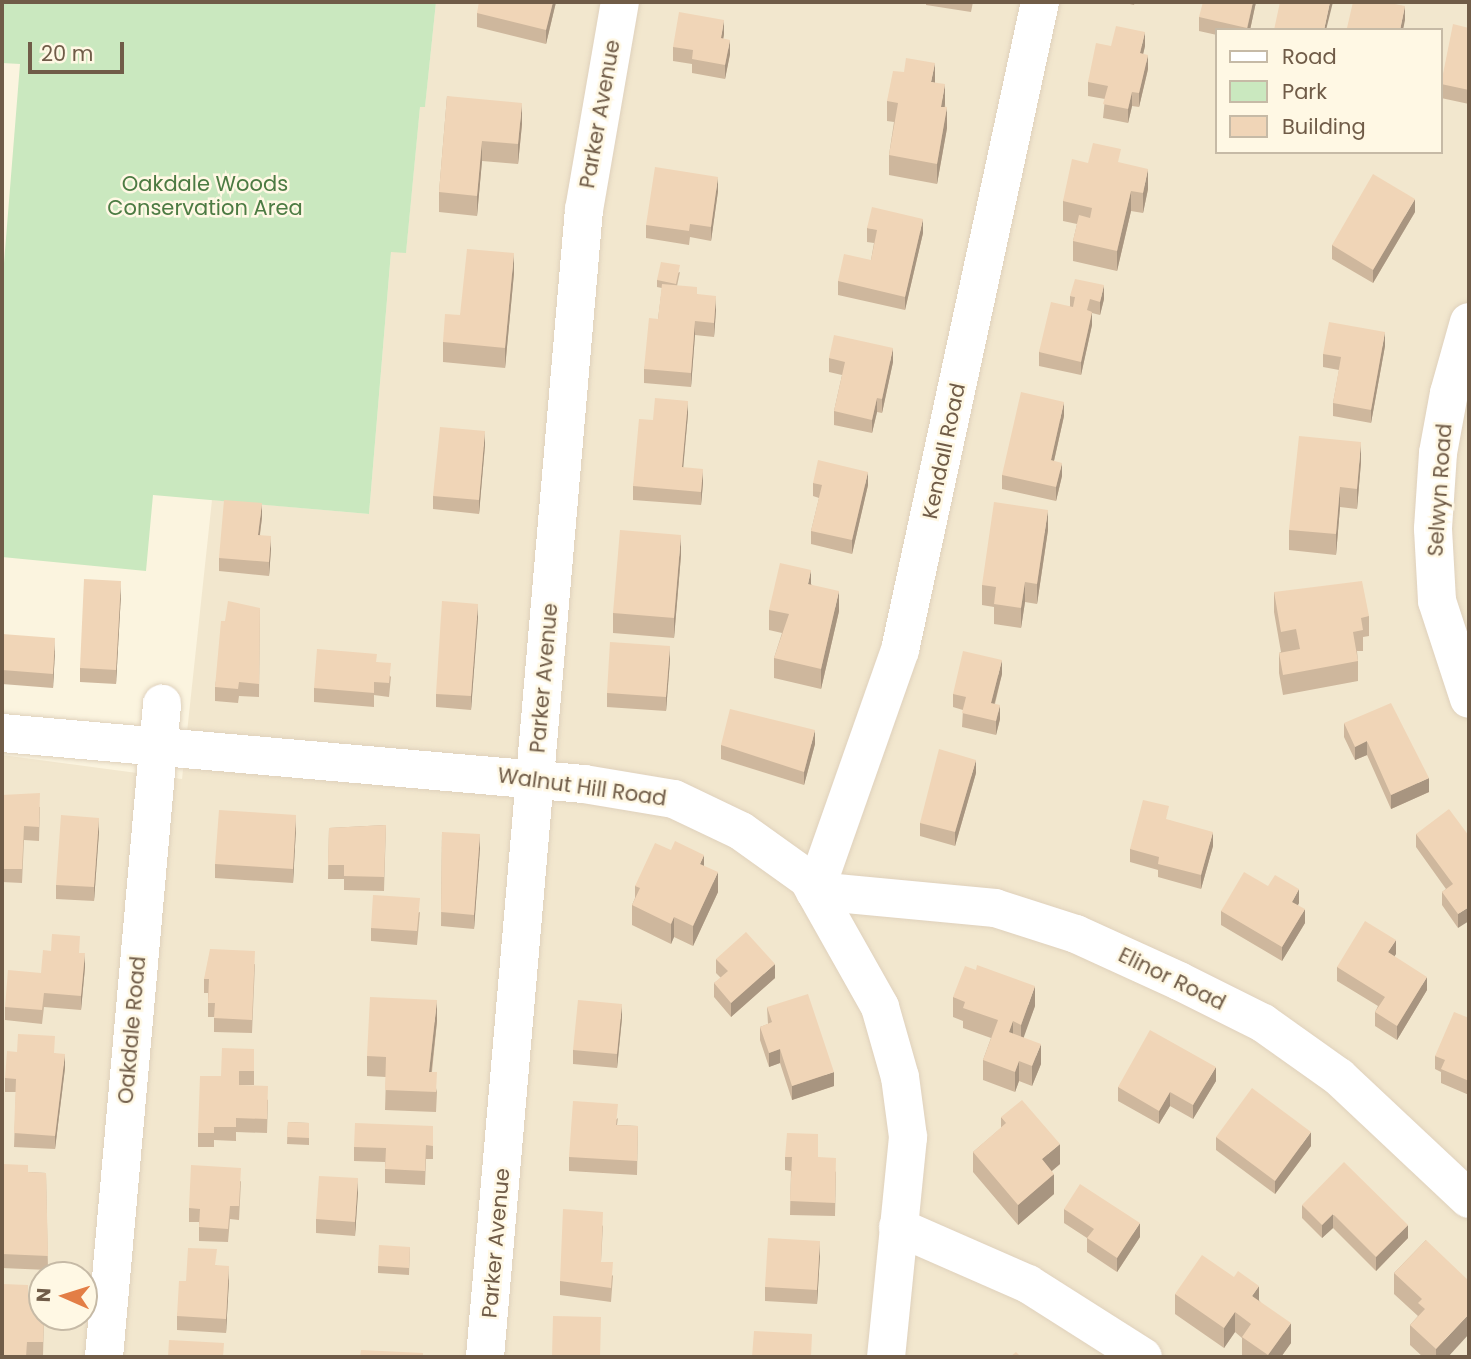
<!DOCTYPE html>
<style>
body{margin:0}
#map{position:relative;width:1471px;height:1359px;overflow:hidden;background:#fbf4df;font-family:Poppins,sans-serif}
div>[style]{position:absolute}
.residential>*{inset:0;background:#f2e7ce}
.green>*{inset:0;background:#cae8bf}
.roads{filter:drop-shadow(0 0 2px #dfd1bc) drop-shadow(0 0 2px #dfd1bc)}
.minor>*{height:38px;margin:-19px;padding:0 19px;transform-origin:19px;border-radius:19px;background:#fff}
.wall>*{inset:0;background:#ceb79d}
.shaded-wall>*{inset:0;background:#a89580}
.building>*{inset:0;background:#f0d5b7}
span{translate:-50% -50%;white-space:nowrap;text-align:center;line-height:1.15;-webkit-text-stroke:5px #fff8e4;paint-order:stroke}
.street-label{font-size:21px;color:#705c48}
.park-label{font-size:21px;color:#4c7b43}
.frame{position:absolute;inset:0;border:4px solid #705c48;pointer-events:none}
.legend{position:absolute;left:1215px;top:28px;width:228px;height:126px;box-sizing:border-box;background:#fff8e4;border:2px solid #c6baa6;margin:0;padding:9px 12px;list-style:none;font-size:21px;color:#705c48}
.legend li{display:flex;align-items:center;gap:14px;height:35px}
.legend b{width:35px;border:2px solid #c6baa6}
.north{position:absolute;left:28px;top:1261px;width:70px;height:70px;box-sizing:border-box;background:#fff8e4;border:2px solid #c6baa6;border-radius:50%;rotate:273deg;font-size:19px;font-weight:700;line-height:28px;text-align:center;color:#705c48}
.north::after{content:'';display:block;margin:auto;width:24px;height:32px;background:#e37e46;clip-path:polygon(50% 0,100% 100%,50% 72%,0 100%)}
.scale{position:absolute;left:28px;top:42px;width:96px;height:32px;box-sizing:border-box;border:4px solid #705c48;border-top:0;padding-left:9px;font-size:21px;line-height:24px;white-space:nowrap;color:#705c48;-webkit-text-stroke:5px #fff8e4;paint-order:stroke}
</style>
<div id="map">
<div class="residential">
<i style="clip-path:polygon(evenodd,436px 2px,1469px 2px,1469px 1357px,2px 1357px,2px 755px,182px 779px,212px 500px,369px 514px,391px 252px,406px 252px,420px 106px,425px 106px,436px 2px,1217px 30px,1441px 30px,1441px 152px,1217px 152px,1217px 30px,436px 2px,42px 1275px,84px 1275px,84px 1317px,42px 1317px,42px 1275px)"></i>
</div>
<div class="green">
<i style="clip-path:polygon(2px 2px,436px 2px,425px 107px,420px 107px,406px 253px,391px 252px,369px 514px,153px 495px,146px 571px,2px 557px,2px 288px,20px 64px,2px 63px)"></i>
</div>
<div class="roads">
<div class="minor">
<i style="left:1040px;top:2px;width:663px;rotate:102.19deg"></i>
<i style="left:900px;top:650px;width:256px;rotate:109.4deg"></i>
<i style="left:815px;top:891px;width:181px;rotate:5.4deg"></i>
<i style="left:995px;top:908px;width:85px;rotate:17.8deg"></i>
<i style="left:1076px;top:934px;width:113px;rotate:24.5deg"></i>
<i style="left:1179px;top:981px;width:94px;rotate:26.6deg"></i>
<i style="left:1263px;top:1023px;width:93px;rotate:35.4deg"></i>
<i style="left:1339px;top:1077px;width:178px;rotate:43.2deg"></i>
<i style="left:1469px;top:322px;width:74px;rotate:105.7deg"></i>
<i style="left:1449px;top:393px;width:61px;rotate:100.4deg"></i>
<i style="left:1438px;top:453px;width:76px;rotate:93.8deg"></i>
<i style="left:1433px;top:529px;width:72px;rotate:86.8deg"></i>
<i style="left:1437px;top:601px;width:103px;rotate:71.9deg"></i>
<i style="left:2px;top:733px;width:584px;rotate:5.01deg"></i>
<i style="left:584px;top:784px;width:91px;rotate:9.5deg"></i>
<i style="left:674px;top:799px;width:74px;rotate:25.5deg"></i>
<i style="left:741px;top:831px;width:82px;rotate:35.6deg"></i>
<i style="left:808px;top:879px;width:147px;rotate:60.6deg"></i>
<i style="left:880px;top:1007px;width:73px;rotate:74.1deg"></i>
<i style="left:900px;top:1077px;width:61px;rotate:82.4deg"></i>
<i style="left:908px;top:1137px;width:221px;rotate:95.7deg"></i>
<i style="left:898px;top:1227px;width:142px;rotate:23.7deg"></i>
<i style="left:1028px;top:1284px;width:136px;rotate:32.4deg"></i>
<i style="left:104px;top:1357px;width:656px;rotate:-84.92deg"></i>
<i style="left:485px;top:1357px;width:1151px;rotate:-85.07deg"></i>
<i style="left:584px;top:210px;width:211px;rotate:-80.2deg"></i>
</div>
</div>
<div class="wall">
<i style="clip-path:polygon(556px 2px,546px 44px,477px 27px,477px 13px)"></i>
<i style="clip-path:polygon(926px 2px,973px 2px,971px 12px,926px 5px)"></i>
<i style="clip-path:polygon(1121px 2px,1135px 2px,1134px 5px)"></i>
<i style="clip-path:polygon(1256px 2px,1250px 30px,1217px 30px,1217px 35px,1199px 31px,1199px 17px)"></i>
<i style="clip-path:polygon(1469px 28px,1469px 104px,1441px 98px,1441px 81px)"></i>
<i style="clip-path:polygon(724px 34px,723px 39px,730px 54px,725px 79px,692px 73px,692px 64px,673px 61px,673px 47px)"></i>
<i style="clip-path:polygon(1111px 46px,1145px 46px,1143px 54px,1148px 69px,1139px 107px,1132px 106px,1128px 123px,1103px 118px,1105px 99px,1088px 96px,1088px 82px)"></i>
<i style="clip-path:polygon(935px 83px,945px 104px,947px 128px,937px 184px,889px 175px,889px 155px,894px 122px,887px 121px,887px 101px)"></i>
<i style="clip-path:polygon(447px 96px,522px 124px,518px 164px,482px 161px,477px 216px,439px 212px,439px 192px)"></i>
<i style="clip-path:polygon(1088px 163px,1121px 163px,1148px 189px,1143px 213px,1131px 211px,1117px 271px,1073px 261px,1073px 241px,1077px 224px,1063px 221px,1063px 201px)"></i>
<i style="clip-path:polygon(718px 191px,711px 241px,690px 237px,689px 245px,646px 238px,646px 225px)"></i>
<i style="clip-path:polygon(1415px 212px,1373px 283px,1332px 259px,1332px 245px)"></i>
<i style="clip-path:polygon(867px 228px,923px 233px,905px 310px,838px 295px,838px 281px,871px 260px,874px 243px,867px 242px)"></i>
<i style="clip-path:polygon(680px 272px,677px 286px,697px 294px,716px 310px,714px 337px,695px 335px,691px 387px,644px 383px,644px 369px,658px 319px,662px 288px,657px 287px,657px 280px)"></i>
<i style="clip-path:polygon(514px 273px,505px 368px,443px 362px,443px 342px,460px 315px)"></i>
<i style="clip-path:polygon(1070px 296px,1104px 299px,1100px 315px,1092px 313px,1092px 325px,1081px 375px,1039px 366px,1039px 352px,1070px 306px)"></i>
<i style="clip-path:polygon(1385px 346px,1371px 423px,1333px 416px,1333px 403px,1339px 370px,1323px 367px,1323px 354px)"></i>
<i style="clip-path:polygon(829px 358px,893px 362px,882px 413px,877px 412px,872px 433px,834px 425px,834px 411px,842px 375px,829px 372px)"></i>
<i style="clip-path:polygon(688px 414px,683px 467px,703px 483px,701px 505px,633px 500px,633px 486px,653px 420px)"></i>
<i style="clip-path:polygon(1064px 416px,1054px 461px,1062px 476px,1056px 501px,1002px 489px,1002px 475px)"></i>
<i style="clip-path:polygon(485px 445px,479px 514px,433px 509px,433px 496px)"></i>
<i style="clip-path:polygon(1361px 462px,1357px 509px,1340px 507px,1336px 555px,1289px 550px,1289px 530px)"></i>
<i style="clip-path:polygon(813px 483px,868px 485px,852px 554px,811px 544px,811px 531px,819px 498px,813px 496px)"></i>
<i style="clip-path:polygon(262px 517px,260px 535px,271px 549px,269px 576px,219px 571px,219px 558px)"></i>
<i style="clip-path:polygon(1048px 530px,1037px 604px,1025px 602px,1021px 628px,994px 624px,994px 607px,982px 605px,982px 585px)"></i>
<i style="clip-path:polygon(681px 555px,674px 638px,613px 633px,613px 613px)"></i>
<i style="clip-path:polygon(811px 584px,839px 611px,821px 689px,774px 678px,774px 658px,782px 633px,769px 630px,769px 610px)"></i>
<i style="clip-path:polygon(1274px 592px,1369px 616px,1369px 636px,1363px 637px,1363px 651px,1357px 651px,1358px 661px,1358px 681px,1283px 695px,1279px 673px,1279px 653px,1281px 652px,1274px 612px)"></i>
<i style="clip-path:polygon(121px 594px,116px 684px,80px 682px,80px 668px)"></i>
<i style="clip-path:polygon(260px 608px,259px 697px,239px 696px,238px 703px,215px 701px,215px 687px,225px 621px)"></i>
<i style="clip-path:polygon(478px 617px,471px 710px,436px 707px,436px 694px)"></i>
<i style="clip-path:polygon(2px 634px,55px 651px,53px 688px,2px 684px)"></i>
<i style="clip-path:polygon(670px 660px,666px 711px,607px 707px,607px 693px)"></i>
<i style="clip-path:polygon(377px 662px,391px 677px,389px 697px,374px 695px,374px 707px,314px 702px,314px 688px)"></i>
<i style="clip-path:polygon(1002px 674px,995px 704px,1000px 719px,996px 735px,962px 727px,963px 710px,953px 707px,953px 694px)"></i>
<i style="clip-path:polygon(1344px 723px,1429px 792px,1391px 809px,1367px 755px,1355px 760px,1344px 737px)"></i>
<i style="clip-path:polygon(815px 744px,804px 785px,721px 759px,721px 745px)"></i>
<i style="clip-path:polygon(976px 773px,955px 846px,920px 836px,920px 823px)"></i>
<i style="clip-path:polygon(2px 795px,40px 807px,39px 841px,24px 840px,22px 883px,2px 882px)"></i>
<i style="clip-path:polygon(1169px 820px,1213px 846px,1201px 889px,1158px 877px,1158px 870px,1130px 862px,1130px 849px)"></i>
<i style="clip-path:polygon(386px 825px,384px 891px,344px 890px,344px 879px,328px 879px,329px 828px)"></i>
<i style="clip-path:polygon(296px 828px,293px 883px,215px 878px,215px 864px)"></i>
<i style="clip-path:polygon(99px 832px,94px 901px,56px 899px,56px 885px)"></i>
<i style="clip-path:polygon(442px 832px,480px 848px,474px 929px,441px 926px)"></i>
<i style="clip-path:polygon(1416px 834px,1469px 836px,1458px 928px,1442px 905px,1442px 892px,1446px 889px,1416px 847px)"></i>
<i style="clip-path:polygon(671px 850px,704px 866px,718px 892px,693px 946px,674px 937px,671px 944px,632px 925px,632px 905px,635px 898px,635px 886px)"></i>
<i style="clip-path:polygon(1268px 886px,1299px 903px,1298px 905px,1305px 923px,1282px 961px,1221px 925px,1221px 911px)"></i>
<i style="clip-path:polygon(420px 912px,417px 945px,371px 941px,371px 928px)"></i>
<i style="clip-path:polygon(80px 953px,85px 967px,81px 1010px,44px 1007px,42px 1024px,5px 1020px,5px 1007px,41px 973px)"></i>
<i style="clip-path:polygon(1396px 954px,1394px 956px,1427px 990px,1397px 1040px,1375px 1026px,1375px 1012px,1378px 1006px,1337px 981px,1337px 967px)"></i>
<i style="clip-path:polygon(716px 959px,775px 978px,731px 1017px,714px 997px,714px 983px,721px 978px,716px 973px)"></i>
<i style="clip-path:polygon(255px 964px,252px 1033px,214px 1032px,214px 1017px,208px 1017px,208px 993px,204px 993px,204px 979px)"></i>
<i style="clip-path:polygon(953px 997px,1035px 1006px,1023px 1037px,1041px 1064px,1032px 1086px,1019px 1081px,1015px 1092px,983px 1080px,983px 1060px,991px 1038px,963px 1028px,963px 1021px,953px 1017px)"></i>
<i style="clip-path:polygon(767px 1007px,834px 1086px,792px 1100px,780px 1063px,769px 1067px,760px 1040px,760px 1027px,768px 1024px)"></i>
<i style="clip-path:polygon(622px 1018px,617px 1068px,573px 1064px,573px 1050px)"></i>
<i style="clip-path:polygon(1469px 1018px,1469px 1095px,1441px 1083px,1441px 1072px,1435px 1069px,1435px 1056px)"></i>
<i style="clip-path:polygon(437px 1021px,432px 1072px,437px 1092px,436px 1112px,385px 1110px,386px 1077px,367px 1076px,367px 1056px)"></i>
<i style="clip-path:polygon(254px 1049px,254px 1085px,239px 1085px,268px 1100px,267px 1133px,236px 1132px,236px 1141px,214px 1140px,214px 1147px,198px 1147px,198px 1133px)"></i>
<i style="clip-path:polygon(55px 1053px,65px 1068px,55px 1149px,14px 1147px,16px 1092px,5px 1092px,5px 1078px)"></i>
<i style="clip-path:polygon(1216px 1081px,1193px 1119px,1170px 1106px,1159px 1124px,1118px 1101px,1118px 1087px)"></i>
<i style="clip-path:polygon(1001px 1117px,1060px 1164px,1052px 1171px,1054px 1194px,1018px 1225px,973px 1172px,973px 1152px,1001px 1128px)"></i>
<i style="clip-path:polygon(618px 1118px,617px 1125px,638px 1126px,637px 1175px,569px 1171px,569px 1157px)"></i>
<i style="clip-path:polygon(288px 1122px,309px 1123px,309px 1145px,287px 1144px)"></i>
<i style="clip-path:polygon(433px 1126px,433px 1159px,426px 1159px,425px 1185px,385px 1183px,385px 1162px,354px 1161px,354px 1147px)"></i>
<i style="clip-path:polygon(1216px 1137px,1311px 1146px,1275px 1194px,1216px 1150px)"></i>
<i style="clip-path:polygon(785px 1157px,818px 1157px,836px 1172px,835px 1216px,790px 1215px,791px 1171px,785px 1170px)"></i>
<i style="clip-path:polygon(2px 1164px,28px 1172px,46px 1173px,48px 1270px,2px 1268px,3px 1204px,2px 1204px)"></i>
<i style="clip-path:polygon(241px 1181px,239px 1220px,230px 1219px,228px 1242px,199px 1241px,199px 1222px,189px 1222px,189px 1208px)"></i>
<i style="clip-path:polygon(358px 1192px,355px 1236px,316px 1233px,316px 1219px)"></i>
<i style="clip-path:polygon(1302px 1205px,1408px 1238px,1376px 1271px,1333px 1228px,1322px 1238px,1302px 1218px)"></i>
<i style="clip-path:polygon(1064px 1209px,1140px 1237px,1117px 1272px,1087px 1252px,1087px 1238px,1064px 1223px)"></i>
<i style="clip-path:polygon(603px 1225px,601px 1262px,613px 1276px,611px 1302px,560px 1295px,560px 1281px)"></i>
<i style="clip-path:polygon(1426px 1240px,1448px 1357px,1423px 1357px,1410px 1345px,1410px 1325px,1418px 1316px,1394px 1294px,1394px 1273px)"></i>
<i style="clip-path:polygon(410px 1247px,409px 1275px,378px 1273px,378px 1266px)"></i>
<i style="clip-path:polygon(820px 1255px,817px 1304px,765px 1301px,765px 1287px)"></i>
<i style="clip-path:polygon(216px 1265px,229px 1280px,226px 1333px,177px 1330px,177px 1316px,186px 1281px)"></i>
<i style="clip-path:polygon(1175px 1294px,1259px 1300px,1291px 1343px,1281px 1357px,1242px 1357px,1242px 1338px,1235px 1332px,1224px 1348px,1175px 1314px)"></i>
<i style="clip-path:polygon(28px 1296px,42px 1317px,44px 1317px,43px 1356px,2px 1357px)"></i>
</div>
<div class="shaded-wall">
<i style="clip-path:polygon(553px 2px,556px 2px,546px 44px,546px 30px)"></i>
<i style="clip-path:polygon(1253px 2px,1256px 2px,1250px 30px,1247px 30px)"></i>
<i style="clip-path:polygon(1330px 2px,1333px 2px,1326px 30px,1324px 30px)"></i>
<i style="clip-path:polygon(1405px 6px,1405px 20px,1403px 30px,1400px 30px)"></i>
<i style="clip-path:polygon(724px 20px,724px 34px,721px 52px,721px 38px)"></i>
<i style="clip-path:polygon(1145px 32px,1145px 46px,1140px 67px,1140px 53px)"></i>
<i style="clip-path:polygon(730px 40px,730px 54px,725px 79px,725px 65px)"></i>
<i style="clip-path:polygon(1148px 55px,1148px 69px,1139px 107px,1139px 93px)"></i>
<i style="clip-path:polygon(935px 63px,935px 83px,931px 82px)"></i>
<i style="clip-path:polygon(945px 84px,945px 104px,941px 127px,941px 107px)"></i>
<i style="clip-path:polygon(1132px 92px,1132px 106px,1128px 123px,1128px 109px)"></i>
<i style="clip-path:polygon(522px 103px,522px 124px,518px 164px,518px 144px)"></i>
<i style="clip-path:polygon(947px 107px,947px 128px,937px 184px,937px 164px)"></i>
<i style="clip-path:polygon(482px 141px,482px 161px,477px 216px,477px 196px)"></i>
<i style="clip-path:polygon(1148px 169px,1148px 189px,1143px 213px,1143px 193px)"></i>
<i style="clip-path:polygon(718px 177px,718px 191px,711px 241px,711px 227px)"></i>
<i style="clip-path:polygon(1131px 191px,1131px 211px,1117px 271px,1117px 251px)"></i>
<i style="clip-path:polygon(1415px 199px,1415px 212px,1373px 283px,1373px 270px)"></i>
<i style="clip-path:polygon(923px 219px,923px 233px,905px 310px,905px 297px)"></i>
<i style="clip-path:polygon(514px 253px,514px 273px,505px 368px,505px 348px)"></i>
<i style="clip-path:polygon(1104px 285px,1104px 299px,1100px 315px,1100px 302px)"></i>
<i style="clip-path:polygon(716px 296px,716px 310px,714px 337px,714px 323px)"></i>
<i style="clip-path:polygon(1092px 312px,1092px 325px,1081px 375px,1081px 362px)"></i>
<i style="clip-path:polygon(695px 321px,695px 335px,691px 387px,691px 373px)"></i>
<i style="clip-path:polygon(1385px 332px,1385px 346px,1371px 423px,1371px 410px)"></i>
<i style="clip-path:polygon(893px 348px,893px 362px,882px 413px,882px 399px)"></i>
<i style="clip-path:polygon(877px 398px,877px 412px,872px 433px,872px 420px)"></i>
<i style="clip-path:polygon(688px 401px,688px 414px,682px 481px,682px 467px)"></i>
<i style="clip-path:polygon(1064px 402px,1064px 416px,1051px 474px,1051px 460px)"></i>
<i style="clip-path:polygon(485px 431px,485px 445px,479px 514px,479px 500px)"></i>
<i style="clip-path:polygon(1361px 442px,1361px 462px,1357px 509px,1357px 489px)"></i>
<i style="clip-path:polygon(1062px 463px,1062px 476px,1056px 501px,1056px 487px)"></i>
<i style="clip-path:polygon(703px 469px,703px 483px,701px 505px,701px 492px)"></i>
<i style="clip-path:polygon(868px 472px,868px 485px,852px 554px,852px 540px)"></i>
<i style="clip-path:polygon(1340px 487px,1340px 507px,1336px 555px,1336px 534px)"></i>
<i style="clip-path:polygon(262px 503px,262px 517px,258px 548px,258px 535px)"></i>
<i style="clip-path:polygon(1048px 510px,1048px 530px,1037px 604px,1037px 584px)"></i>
<i style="clip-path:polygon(681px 535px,681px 555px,674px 638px,674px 618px)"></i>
<i style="clip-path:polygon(271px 536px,271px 549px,269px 576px,269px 562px)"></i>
<i style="clip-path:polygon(811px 570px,811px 590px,808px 584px)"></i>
<i style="clip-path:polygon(121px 581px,121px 594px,116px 684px,116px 670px)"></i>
<i style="clip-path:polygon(1025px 582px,1025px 602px,1021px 628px,1021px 608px)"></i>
<i style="clip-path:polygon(839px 591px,839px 611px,821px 689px,821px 669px)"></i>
<i style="clip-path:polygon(478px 604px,478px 617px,471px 710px,471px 696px)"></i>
<i style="clip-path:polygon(55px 638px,55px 651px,53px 688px,53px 674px)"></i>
<i style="clip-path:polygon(670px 646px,670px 660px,666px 711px,666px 697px)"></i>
<i style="clip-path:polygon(1002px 660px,1002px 674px,991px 717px,991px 703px)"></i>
<i style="clip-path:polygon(1000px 705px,1000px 719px,996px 735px,996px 721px)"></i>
<i style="clip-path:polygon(815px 730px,815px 744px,804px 785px,804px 772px)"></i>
<i style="clip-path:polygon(1367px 741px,1367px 755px,1355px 760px,1355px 747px)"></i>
<i style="clip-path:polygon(976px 760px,976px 773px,955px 846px,955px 832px)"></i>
<i style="clip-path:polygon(1429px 778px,1429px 792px,1391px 809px,1391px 795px)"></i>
<i style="clip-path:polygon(296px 815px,296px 828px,293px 883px,293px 869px)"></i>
<i style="clip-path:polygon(99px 818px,99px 832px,94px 901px,94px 887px)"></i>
<i style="clip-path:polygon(1213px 832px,1213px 846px,1201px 889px,1201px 875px)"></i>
<i style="clip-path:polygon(480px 834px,480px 848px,474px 929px,474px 915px)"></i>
<i style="clip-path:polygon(704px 855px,704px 875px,700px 864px)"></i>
<i style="clip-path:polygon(718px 872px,718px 892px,693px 946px,693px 926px)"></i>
<i style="clip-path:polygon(1299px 889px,1299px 903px,1292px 915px,1292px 902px)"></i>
<i style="clip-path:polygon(1469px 907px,1469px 921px,1458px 928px,1458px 914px)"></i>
<i style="clip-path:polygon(1305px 909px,1305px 923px,1282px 961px,1282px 947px)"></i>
<i style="clip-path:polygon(674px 917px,674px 937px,671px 944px,671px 924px)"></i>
<i style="clip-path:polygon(1396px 940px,1396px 954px,1388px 966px,1388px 952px)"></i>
<i style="clip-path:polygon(85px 953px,85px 967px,81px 1010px,81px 996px)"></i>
<i style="clip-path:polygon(775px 964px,775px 978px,731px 1017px,731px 1003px)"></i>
<i style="clip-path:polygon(1427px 977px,1427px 990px,1397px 1040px,1397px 1026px)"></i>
<i style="clip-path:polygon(1035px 986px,1035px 1006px,1021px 1045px,1021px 1025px)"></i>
<i style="clip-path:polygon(437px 1000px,437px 1021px,429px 1092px,429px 1072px)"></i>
<i style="clip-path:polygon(622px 1004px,622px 1018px,617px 1068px,617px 1054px)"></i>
<i style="clip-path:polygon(1013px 1021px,1013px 1042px,1009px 1032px)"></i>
<i style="clip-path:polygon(1041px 1044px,1041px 1064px,1032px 1086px,1032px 1066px)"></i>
<i style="clip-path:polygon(780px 1049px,780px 1063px,769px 1067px,769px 1053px)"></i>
<i style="clip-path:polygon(65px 1054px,65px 1068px,55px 1149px,55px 1136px)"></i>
<i style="clip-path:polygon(1019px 1061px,1019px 1081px,1015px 1092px,1015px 1072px)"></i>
<i style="clip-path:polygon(1216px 1067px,1216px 1081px,1193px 1119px,1193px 1105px)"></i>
<i style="clip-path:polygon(834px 1072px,834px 1086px,792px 1100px,792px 1086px)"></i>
<i style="clip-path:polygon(1170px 1092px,1170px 1106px,1159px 1124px,1159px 1111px)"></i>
<i style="clip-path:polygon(1311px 1132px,1311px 1146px,1275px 1194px,1275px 1181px)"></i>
<i style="clip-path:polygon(1060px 1144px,1060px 1164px,1042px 1179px,1042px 1159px)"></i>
<i style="clip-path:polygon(1054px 1174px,1054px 1194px,1018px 1225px,1018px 1205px)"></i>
<i style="clip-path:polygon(358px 1178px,358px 1192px,355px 1236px,355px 1222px)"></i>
<i style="clip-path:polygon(1333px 1214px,1333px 1228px,1322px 1238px,1322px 1225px)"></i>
<i style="clip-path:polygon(1140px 1223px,1140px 1237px,1117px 1272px,1117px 1258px)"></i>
<i style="clip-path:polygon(1408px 1225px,1408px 1238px,1376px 1271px,1376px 1257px)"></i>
<i style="clip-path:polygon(820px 1241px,820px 1255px,817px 1304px,817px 1290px)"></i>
<i style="clip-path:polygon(229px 1266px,229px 1280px,226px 1333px,226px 1319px)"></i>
<i style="clip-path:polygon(1259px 1286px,1259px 1306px,1252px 1296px)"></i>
<i style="clip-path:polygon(1235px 1312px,1235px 1332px,1224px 1348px,1224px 1328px)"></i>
<i style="clip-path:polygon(1469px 1314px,1469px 1334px,1448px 1357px,1436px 1357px,1436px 1349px)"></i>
<i style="clip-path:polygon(1291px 1323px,1291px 1343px,1281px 1357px,1268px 1357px,1268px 1355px)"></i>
</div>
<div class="building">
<i style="clip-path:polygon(479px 2px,553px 2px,546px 30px,477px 13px)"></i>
<i style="clip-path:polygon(1203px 2px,1253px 2px,1247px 28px,1199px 17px)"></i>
<i style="clip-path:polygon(1280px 2px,1330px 2px,1324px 30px,1304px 30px,1294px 28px,1293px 30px,1274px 30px)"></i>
<i style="clip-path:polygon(1353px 2px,1385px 2px,1405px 6px,1400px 30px,1354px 30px,1347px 28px)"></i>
<i style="clip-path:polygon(679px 12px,724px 20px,721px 38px,730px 40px,725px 65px,692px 59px,693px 50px,673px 47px)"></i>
<i style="clip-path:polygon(1453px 24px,1469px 28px,1469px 90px,1441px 84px)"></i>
<i style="clip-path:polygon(1116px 26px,1145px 32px,1140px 53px,1148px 55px,1139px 93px,1132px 92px,1128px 109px,1103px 104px,1108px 86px,1088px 82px,1096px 43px,1111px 46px)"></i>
<i style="clip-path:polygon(906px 58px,935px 63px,931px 82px,945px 84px,941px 107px,947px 107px,937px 164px,889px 155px,898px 103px,887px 101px,893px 71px,904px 72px)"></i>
<i style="clip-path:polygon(447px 96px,522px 103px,518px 144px,482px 141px,477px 196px,439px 192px)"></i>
<i style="clip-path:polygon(1093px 143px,1121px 149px,1118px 162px,1148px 169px,1143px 193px,1131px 191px,1117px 251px,1073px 241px,1079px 215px,1090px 218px,1092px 208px,1063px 201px,1072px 159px,1088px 163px)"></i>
<i style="clip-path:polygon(655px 167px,718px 177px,711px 227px,690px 224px,689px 231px,646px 225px)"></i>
<i style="clip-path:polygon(1373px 174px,1415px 199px,1373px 270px,1332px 245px)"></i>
<i style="clip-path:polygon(872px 207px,923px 219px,905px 297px,838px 281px,844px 254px,871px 260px,877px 230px,867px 228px)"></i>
<i style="clip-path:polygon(467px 249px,514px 253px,505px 348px,443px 342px,445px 314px,460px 315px)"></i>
<i style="clip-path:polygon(661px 262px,680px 265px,676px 284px,657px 280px)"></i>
<i style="clip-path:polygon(1075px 279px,1104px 285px,1100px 302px,1090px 299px,1087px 310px,1092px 312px,1081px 362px,1039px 352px,1051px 302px,1073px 307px,1075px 297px,1070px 296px)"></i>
<i style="clip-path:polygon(662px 284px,697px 287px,697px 294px,716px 296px,714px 323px,695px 321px,691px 373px,644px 369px,649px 318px,658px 319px)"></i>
<i style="clip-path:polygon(1329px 322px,1385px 332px,1371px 410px,1333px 403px,1341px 357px,1323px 354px)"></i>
<i style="clip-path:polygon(834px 335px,893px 348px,882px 399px,877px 398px,872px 420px,834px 411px,845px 362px,829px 358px)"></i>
<i style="clip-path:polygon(1021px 392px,1064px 402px,1051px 460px,1062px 463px,1056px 487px,1002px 475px)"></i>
<i style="clip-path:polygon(655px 398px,688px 401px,682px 467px,703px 469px,701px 492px,633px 486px,639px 419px,653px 420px)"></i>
<i style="clip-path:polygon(440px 427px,485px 431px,479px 500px,433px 496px)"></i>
<i style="clip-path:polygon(1299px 436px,1361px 442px,1357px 489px,1340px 487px,1336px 534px,1289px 530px)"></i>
<i style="clip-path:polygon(818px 460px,868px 472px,852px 540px,811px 531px,822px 485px,813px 483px)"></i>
<i style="clip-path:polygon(224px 500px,262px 503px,258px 535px,271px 536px,269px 562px,219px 558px)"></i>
<i style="clip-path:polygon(994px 502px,1048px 510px,1037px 584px,1025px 582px,1021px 608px,994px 604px,996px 587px,982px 585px)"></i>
<i style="clip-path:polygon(620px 530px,681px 535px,674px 618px,613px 613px)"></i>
<i style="clip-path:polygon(780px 563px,811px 570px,808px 584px,839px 591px,821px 669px,774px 658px,789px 614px,769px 610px)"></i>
<i style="clip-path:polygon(84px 579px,121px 581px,116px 670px,80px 668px)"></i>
<i style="clip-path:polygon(1362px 581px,1369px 616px,1361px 618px,1363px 630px,1353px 632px,1358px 661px,1283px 675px,1279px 653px,1300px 649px,1296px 629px,1281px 632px,1274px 592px)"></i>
<i style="clip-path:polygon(228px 601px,260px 608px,259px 684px,239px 682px,238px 689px,215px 687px,221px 621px,225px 621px)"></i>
<i style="clip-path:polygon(442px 601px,478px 604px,471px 696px,436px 694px)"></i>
<i style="clip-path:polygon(2px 634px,55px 638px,53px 674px,2px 670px)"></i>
<i style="clip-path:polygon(610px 642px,670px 646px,666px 697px,607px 693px)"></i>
<i style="clip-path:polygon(317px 649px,377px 654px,376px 662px,391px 663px,389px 683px,374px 682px,374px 693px,314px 688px)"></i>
<i style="clip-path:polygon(963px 651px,1002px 660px,991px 703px,1000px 705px,996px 721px,962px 713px,966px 697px,953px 694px)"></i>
<i style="clip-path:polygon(1391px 703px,1429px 778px,1391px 795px,1367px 741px,1355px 747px,1344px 723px)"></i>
<i style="clip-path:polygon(730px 709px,815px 730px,804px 772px,721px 745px)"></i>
<i style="clip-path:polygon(939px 749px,976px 760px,955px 832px,920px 823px)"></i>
<i style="clip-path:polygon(40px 793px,39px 827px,24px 826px,22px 869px,2px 869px,2px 795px)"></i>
<i style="clip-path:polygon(1143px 800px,1169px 806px,1166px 819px,1213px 832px,1201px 875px,1158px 864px,1159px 857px,1130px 849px)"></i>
<i style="clip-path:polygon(1449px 809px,1469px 836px,1469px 907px,1458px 914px,1442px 892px,1453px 884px,1416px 834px)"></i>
<i style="clip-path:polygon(219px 810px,296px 815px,293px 869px,215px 864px)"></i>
<i style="clip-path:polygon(61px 815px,99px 818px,94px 887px,56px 885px)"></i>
<i style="clip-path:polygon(386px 825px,384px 877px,344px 876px,344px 865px,328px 865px,329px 828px)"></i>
<i style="clip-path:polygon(442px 832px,480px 834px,474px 915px,441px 912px)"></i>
<i style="clip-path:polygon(675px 841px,704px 855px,700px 864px,718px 872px,693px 926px,674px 917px,671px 924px,632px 905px,640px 888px,635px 886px,655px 843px,671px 850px)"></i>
<i style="clip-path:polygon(1244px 872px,1268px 886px,1275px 875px,1299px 889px,1292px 902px,1305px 909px,1282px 947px,1221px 911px)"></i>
<i style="clip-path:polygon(373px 895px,420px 898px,417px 931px,371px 928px)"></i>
<i style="clip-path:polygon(1365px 921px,1396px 940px,1388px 952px,1427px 977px,1397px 1026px,1375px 1012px,1385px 997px,1337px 967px)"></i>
<i style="clip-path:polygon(746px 932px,775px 964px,731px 1003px,714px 983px,728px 971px,716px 959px)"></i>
<i style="clip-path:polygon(52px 934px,80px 936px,79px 953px,85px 953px,81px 996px,44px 993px,42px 1010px,5px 1007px,8px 970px,41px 973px,43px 950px,51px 951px)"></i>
<i style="clip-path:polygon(210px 949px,255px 951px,252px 1020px,214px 1018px,215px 1003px,208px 1003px,209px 979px,204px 979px)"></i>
<i style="clip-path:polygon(977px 965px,1035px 986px,1021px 1025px,1013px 1021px,1009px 1032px,1041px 1044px,1032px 1066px,1019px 1061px,1015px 1072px,983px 1060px,998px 1020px,963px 1008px,965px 1002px,953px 997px,965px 966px,976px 970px)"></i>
<i style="clip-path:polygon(808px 994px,834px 1072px,792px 1086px,780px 1049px,769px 1053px,760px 1027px,772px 1022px,767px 1007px)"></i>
<i style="clip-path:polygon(370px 997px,437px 1000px,429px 1072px,437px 1072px,436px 1092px,385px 1090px,386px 1057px,367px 1056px)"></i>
<i style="clip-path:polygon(578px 1000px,622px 1004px,617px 1054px,573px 1050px)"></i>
<i style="clip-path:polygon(1454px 1012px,1469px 1018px,1469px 1081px,1441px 1069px,1445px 1060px,1435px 1056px)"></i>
<i style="clip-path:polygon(1150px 1030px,1216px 1067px,1193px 1105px,1170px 1092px,1159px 1111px,1118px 1087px)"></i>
<i style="clip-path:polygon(18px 1034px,55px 1036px,54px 1053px,65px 1054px,55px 1136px,14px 1133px,16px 1079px,5px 1078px,7px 1051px,17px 1052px)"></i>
<i style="clip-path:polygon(222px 1048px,254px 1049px,254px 1071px,239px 1071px,239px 1085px,268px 1086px,267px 1119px,236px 1118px,236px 1127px,214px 1127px,214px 1133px,198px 1133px,200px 1076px,221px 1076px)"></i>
<i style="clip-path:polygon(1252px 1088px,1311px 1132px,1275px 1181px,1216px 1137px)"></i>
<i style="clip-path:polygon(1022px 1100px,1060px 1144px,1042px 1159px,1054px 1174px,1018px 1205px,973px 1152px,1006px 1123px,1001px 1117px)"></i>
<i style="clip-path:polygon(573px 1101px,618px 1104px,616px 1125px,638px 1126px,637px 1161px,569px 1157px)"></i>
<i style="clip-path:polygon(288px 1122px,309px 1123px,309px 1138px,287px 1137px)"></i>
<i style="clip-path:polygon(355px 1123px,433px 1126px,433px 1146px,426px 1145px,425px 1171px,385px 1169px,386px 1148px,354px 1147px)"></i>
<i style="clip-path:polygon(787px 1133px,818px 1134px,818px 1157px,836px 1158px,835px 1203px,790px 1201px,792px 1157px,785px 1157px)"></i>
<i style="clip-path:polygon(1344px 1162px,1408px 1225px,1376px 1257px,1333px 1214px,1322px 1225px,1302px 1205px)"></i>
<i style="clip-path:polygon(2px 1164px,28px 1165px,28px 1172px,46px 1173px,48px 1256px,2px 1254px,4px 1190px,2px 1190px)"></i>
<i style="clip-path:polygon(191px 1165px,241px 1168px,239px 1206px,230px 1206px,228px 1229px,199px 1227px,200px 1209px,189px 1208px)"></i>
<i style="clip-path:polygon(319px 1176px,358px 1178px,355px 1222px,316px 1219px)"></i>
<i style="clip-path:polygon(1080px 1184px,1140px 1223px,1117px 1258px,1087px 1238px,1094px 1229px,1064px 1209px)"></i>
<i style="clip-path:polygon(563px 1209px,603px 1212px,601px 1262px,613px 1262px,611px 1288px,560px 1281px)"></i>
<i style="clip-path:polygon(768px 1238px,820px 1241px,817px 1290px,765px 1287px)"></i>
<i style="clip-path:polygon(1426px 1240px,1469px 1281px,1469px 1314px,1436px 1349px,1410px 1325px,1425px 1309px,1418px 1303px,1422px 1299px,1394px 1273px)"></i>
<i style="clip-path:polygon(379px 1245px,410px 1247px,409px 1268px,378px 1266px)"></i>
<i style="clip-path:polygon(188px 1248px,217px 1249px,215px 1265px,229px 1266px,226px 1319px,177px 1316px,179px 1281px,186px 1281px)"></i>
<i style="clip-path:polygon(1202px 1255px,1234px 1277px,1238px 1271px,1259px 1286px,1252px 1296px,1291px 1323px,1268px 1355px,1242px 1337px,1251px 1324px,1235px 1312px,1224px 1328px,1175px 1294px)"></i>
<i style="clip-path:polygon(2px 1284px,28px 1285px,28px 1296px,42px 1296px,42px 1317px,44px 1317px,43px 1342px,27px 1342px,26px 1357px,2px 1357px)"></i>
<i style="clip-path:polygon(553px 1316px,601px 1317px,600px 1357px,552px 1357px)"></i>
<i style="clip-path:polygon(754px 1331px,812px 1334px,811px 1357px,752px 1357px)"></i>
<i style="clip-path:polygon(169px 1340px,224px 1343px,223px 1357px,168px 1357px)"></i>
<i style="clip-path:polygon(361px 1350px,423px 1353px,423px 1357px,360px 1357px)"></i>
<i style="clip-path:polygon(1016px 1352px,1021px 1357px,1010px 1357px)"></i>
</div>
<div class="street-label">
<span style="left:600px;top:114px;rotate:-80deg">Parker Avenue</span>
<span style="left:944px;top:451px;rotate:-78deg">Kendall Road</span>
<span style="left:1440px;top:490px;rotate:-86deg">Selwyn Road</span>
<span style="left:544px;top:678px;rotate:-85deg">Parker Avenue</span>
<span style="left:582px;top:787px;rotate:8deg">Walnut Hill Road</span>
<span style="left:1172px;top:979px;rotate:26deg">Elinor Road</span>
<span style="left:132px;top:1030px;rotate:-85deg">Oakdale Road</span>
<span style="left:496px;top:1243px;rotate:-85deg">Parker Avenue</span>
</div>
<div class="park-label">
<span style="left:205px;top:196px">Oakdale Woods<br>Conservation Area</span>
</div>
<div class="frame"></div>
<ul class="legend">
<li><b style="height:9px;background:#fff"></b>Road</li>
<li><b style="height:19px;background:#cae8bf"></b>Park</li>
<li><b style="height:19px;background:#f0d5b7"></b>Building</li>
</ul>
<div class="north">N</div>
<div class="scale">20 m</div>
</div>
